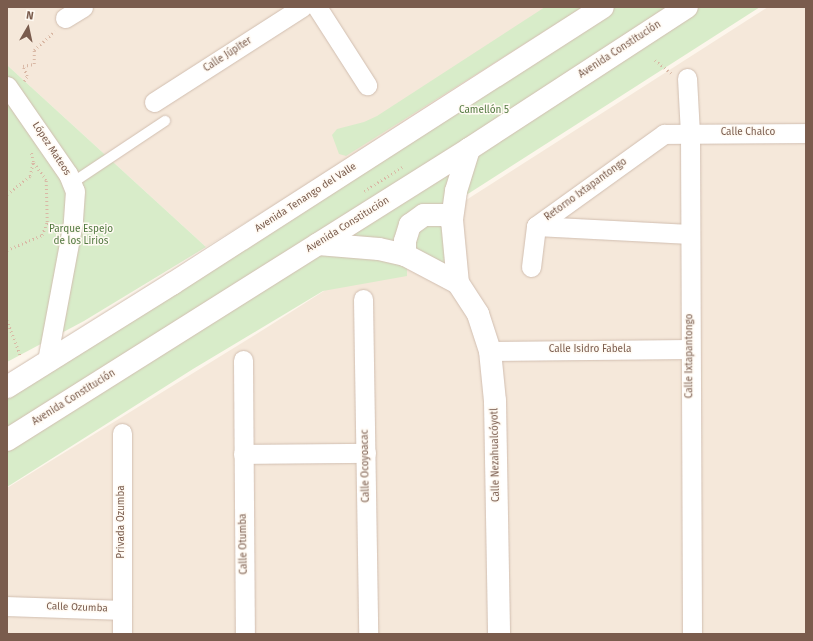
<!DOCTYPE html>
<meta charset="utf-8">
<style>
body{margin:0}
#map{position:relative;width:813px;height:641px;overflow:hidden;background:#fdf6ec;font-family:"Fira Sans",sans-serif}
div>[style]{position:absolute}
.residential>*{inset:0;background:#f5e8da}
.green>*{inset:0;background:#d8ecc9}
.path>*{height:2.5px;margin-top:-1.25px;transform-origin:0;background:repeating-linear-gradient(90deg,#d9b8a5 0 1px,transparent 0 4px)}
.roads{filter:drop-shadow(0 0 1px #d1beb0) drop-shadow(0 0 1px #d1beb0)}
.lane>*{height:10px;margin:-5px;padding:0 5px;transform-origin:5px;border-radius:5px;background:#fff}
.street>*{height:19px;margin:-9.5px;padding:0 9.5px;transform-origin:9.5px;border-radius:9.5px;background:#fff}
.secondary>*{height:22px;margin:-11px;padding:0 11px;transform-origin:11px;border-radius:11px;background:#fff}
span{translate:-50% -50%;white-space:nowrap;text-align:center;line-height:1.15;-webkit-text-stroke:3px #fffaf3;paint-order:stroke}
.street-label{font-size:10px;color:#7a5c4d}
.park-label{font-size:10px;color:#537a41}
.frame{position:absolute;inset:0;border:8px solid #7a5c4d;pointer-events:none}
.north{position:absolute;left:8px;top:8px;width:40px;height:40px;-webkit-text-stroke:3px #fffaf3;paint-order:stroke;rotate:9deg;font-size:11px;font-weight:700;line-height:16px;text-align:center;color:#7a5c4d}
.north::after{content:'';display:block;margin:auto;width:14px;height:18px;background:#7a5c4d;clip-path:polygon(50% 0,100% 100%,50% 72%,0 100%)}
</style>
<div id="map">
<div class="residential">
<i style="clip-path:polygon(7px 7px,596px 7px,206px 247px,7px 65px)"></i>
<i style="clip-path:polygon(768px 7px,806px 7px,806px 634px,7px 634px,7px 488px,266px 328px)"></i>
</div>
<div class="green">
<i style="clip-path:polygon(545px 7px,583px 7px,346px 156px,339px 154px,332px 135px,337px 129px,364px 122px,377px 116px)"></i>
<i style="clip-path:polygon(605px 7px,684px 7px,7px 439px,7px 389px)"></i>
<i style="clip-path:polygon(695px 7px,760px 7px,460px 199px,475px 150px)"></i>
<i style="clip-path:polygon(7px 65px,206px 247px,84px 321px,7px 362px)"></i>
<i style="clip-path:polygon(462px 158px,450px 204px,401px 246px,333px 240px)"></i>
<i style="clip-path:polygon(443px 218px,453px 266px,414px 257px,411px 231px)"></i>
<i style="clip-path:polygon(319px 248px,375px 253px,407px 267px,407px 276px,323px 291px,193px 369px,7px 487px,7px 446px)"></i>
</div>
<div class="path">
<i style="left:655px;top:60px;width:21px;rotate:39deg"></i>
<i style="left:24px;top:81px;width:6px;rotate:-59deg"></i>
<i style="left:27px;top:76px;width:11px;rotate:-112deg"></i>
<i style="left:23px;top:66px;width:11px;rotate:-10deg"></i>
<i style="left:34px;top:64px;width:14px;rotate:-90deg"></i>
<i style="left:34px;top:50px;width:28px;rotate:-42deg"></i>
<i style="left:364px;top:191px;width:45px;rotate:-32.3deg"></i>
<i style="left:7px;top:194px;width:29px;rotate:-38deg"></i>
<i style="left:30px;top:176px;width:14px;rotate:-78deg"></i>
<i style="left:33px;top:162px;width:10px;rotate:-101deg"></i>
<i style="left:7px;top:250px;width:38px;rotate:-23deg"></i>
<i style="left:42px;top:235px;width:14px;rotate:-69deg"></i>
<i style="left:47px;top:222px;width:42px;rotate:-91.4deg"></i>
<i style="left:46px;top:180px;width:22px;rotate:-126deg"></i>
<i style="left:7px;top:320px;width:39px;rotate:69deg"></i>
</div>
<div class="roads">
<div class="lane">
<i style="left:72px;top:183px;width:112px;rotate:-33.7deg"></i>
</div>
<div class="street">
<i style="left:317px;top:7px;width:93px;rotate:57.3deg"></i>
<i style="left:65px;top:18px;width:21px;rotate:-31deg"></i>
<i style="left:687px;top:78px;width:55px;rotate:86.9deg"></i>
<i style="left:690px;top:133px;width:501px;rotate:89.77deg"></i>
<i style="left:7px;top:86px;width:107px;rotate:55.3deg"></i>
<i style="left:68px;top:174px;width:18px;rotate:68deg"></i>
<i style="left:75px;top:191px;width:31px;rotate:94deg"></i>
<i style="left:73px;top:222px;width:141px;rotate:100.6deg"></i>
<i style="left:154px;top:102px;width:176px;rotate:-32.7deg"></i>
<i style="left:536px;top:226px;width:158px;rotate:-35.7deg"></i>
<i style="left:664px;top:134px;width:142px;rotate:-0.4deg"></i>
<i style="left:536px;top:226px;width:154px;rotate:3deg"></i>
<i style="left:531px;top:267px;width:41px;rotate:-83deg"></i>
<i style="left:363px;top:299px;width:335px;rotate:89.1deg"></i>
<i style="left:490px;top:351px;width:200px;rotate:-0.6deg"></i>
<i style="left:243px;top:360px;width:274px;rotate:89.6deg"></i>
<i style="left:243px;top:454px;width:123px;rotate:-0.5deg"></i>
<i style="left:7px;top:606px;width:115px;rotate:2deg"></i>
<i style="left:122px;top:634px;width:201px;rotate:-90deg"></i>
</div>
<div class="secondary">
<i style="left:469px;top:149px;width:44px;rotate:107.2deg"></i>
<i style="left:456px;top:191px;width:29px;rotate:98deg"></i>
<i style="left:452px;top:220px;width:63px;rotate:84.6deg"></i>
<i style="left:458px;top:283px;width:37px;rotate:57deg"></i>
<i style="left:478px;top:314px;width:39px;rotate:72deg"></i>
<i style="left:490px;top:351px;width:50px;rotate:84.3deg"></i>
<i style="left:495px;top:401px;width:233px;rotate:89deg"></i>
<i style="left:318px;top:244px;width:61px;rotate:4.7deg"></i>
<i style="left:379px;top:249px;width:27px;rotate:13deg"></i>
<i style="left:405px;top:255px;width:60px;rotate:27.8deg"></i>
<i style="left:405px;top:255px;width:14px;rotate:-90deg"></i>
<i style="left:405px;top:241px;width:17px;rotate:-73deg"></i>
<i style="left:410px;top:225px;width:17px;rotate:-36deg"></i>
<i style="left:424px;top:215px;width:20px"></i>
<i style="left:444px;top:215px;width:9px;rotate:32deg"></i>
<i style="left:7px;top:387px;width:195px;rotate:-32deg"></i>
<i style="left:172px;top:284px;width:512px;rotate:-32.73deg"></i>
<i style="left:7px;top:440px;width:546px;rotate:-32.21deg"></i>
<i style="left:469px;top:149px;width:260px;rotate:-33.1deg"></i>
</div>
</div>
<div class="street-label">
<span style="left:620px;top:50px;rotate:-33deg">Avenida Constitución</span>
<span style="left:228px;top:55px;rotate:-33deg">Calle Júpiter</span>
<span style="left:748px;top:133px">Calle Chalco</span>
<span style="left:51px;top:149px;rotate:57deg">López Mateos</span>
<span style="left:586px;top:190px;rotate:-36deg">Retorno Ixtapantongo</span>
<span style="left:306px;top:198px;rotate:-33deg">Avenida Tenango del Valle</span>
<span style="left:348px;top:225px;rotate:-32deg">Avenida Constitución</span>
<span style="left:590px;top:350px">Calle Isidro Fabela</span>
<span style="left:690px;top:356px;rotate:-90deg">Calle Ixtapantongo</span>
<span style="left:74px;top:398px;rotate:-32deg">Avenida Constitución</span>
<span style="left:496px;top:455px;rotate:-91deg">Calle Nezahualcóyotl</span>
<span style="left:366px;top:466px;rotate:-91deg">Calle Ocoyoacac</span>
<span style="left:122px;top:522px;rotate:-90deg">Privada Ozumba</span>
<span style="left:244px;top:544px;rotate:-91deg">Calle Otumba</span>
<span style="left:77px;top:608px;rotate:2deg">Calle Ozumba</span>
</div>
<div class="park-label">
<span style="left:484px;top:111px">Camellón 5</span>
<span style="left:81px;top:235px">Parque Espejo<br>de los Lirios</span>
</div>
<div class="frame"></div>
<div class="north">N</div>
</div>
